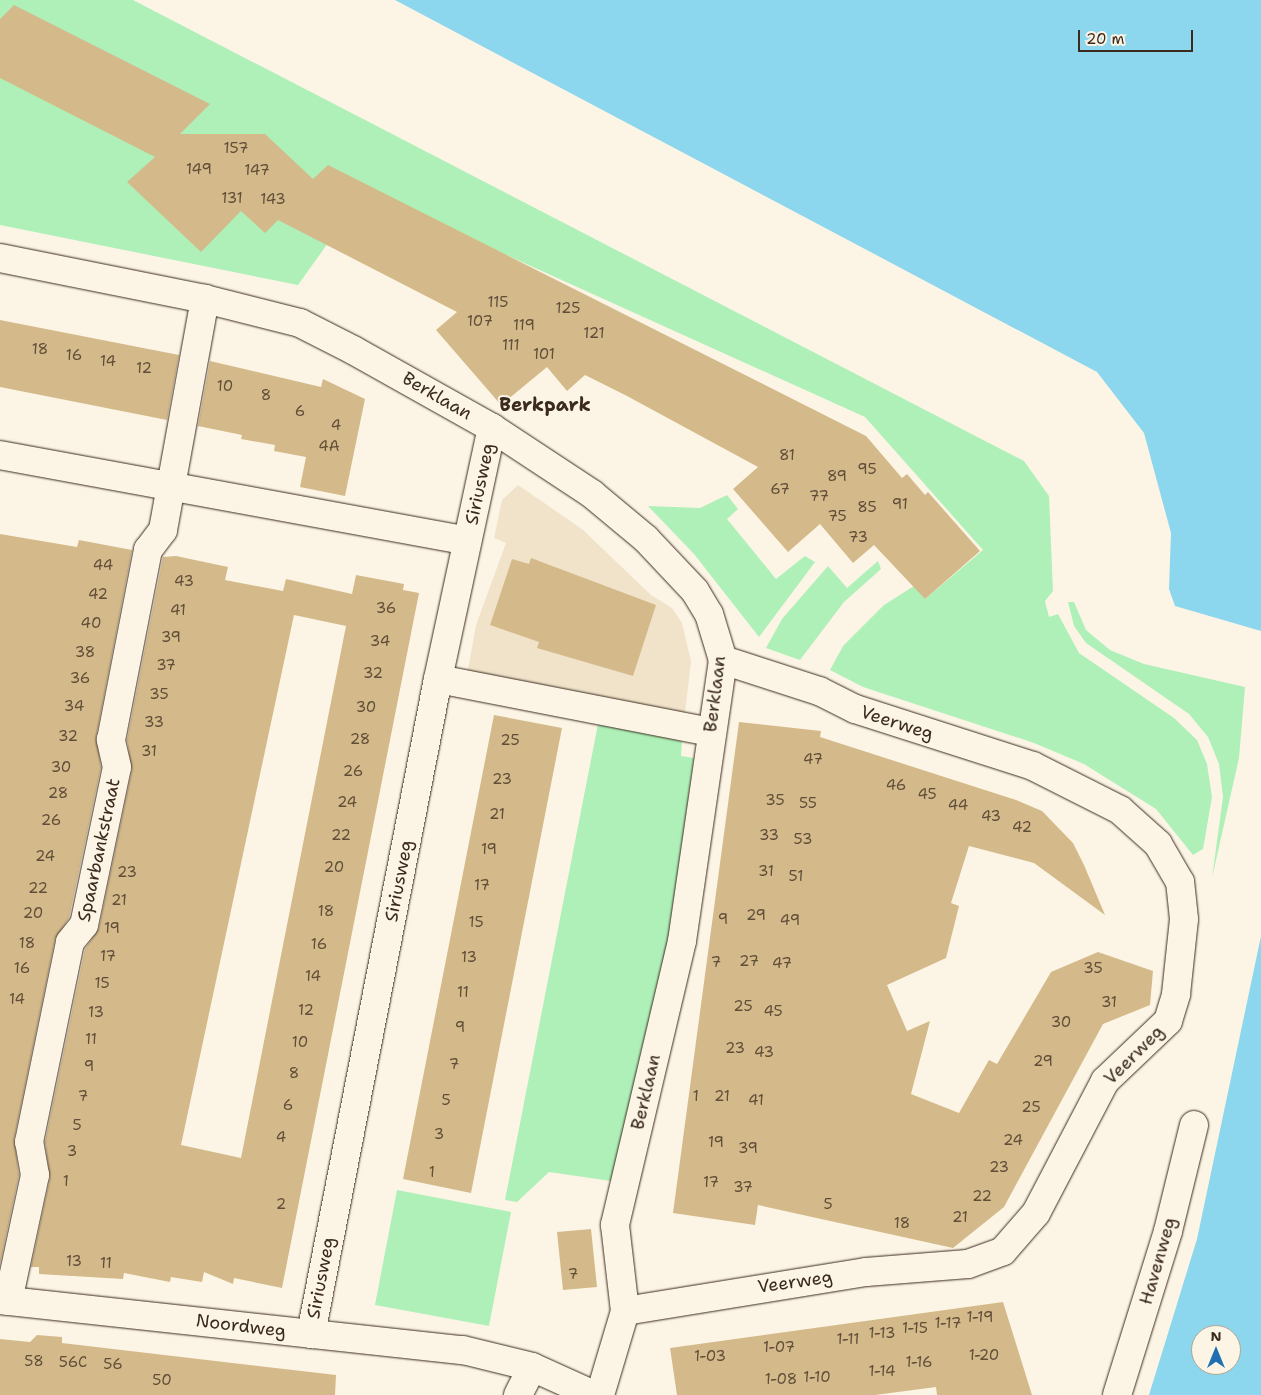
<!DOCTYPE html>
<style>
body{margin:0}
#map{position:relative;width:1261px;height:1395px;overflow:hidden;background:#fcf5e5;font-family:"Shantell Sans",sans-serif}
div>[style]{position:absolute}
.built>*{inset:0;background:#f0e3ca}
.green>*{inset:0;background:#aff0b9}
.water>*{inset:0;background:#8cd6ee}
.building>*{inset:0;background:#d4ba8a}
.roads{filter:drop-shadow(0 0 1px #3b2a1e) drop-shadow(0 0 1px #3b2a1e)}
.minor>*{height:28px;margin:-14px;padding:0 14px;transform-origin:14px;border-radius:14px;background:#fcf5e5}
span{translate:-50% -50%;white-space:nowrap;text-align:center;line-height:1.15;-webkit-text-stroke:4px #fcf5e5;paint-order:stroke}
.number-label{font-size:15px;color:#614e39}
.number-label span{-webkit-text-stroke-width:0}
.street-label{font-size:18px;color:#3b2a1e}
.neighbourhood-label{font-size:19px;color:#3b2a1e;font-weight:700}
.north{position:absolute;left:1191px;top:1325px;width:50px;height:50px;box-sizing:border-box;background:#fcf5e5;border:1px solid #afa495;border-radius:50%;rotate:0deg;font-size:14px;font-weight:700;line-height:20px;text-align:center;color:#3b2a1e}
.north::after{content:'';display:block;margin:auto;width:18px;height:22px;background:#1f6fb2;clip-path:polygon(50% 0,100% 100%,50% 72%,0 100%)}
.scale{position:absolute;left:1078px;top:30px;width:115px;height:22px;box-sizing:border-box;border:2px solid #3b2a1e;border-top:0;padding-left:6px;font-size:15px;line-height:18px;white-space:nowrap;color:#3b2a1e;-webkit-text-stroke:4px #fcf5e5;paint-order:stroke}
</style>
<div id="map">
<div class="built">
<i style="clip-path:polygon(518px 485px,582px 529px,651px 595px,672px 608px,682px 623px,691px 661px,682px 740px,463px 697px,476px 625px,506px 543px,494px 538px,502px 500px)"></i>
</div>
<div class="green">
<i style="clip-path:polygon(0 0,133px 0,1024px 461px,1049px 496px,1053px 591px,1045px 601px,1049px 617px,1058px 614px,1079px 653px,1174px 718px,1197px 740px,1207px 764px,1212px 797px,1203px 849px,1193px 855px,1156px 809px,1084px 764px,1034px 743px,863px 687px,830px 670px,843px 646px,884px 605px,914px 586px,925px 599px,983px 550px,865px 417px,358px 188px,328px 243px,298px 285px,0 225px)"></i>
<i style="clip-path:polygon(727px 495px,738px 509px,727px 519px,776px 579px,805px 556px,815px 562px,759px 637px,694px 554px,648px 506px,700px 508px)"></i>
<i style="clip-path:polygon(878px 561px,881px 569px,844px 602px,800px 660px,766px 648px,782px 619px,828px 566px,847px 588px)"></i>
<i style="clip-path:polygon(1068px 602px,1074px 602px,1086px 630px,1110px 650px,1144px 664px,1245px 687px,1239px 758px,1212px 878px,1223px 797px,1219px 764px,1208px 737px,1189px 714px,1086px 643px,1074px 626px)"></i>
<i style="clip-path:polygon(598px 724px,682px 740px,681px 756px,694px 758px,668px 948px,611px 1181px,549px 1172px,517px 1202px,505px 1200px)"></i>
<i style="clip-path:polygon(397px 1190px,511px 1212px,489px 1326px,375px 1305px)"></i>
</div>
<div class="water">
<i style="clip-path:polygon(395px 0,1261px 0,1261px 631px,1175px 606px,1169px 589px,1171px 533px,1144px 433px,1097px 372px)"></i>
<i style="clip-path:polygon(evenodd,1261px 936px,1261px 1395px,1149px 1395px,1197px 1239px,1261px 936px,1201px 1335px,1231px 1335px,1231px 1365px,1201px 1365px,1201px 1335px)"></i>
</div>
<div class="building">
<i style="clip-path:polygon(14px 5px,210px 104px,180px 134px,265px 134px,313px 179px,328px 165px,866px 436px,902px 478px,907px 474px,925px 495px,928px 492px,980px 551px,925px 599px,874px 545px,853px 563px,820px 524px,788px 552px,733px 489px,758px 467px,627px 396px,585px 375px,567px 391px,547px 367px,501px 405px,436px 330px,457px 312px,278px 220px,265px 233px,241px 211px,201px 252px,127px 182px,155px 157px,0 78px,0 19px)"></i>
<i style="clip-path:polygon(0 320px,179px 355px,167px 420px,0 387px)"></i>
<i style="clip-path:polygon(210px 361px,321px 387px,323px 379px,365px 399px,345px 496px,300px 487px,306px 457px,274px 451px,275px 445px,241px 439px,242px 435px,198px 426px)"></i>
<i style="clip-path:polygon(0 534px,77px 547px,79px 540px,132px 550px,96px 737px,101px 767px,69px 918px,55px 939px,14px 1139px,19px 1175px,0 1264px)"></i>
<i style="clip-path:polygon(evenodd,176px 556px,228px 567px,225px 580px,283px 591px,286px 579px,352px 594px,356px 575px,404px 584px,403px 590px,419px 593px,282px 1288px,234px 1278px,233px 1284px,204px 1272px,202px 1282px,171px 1277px,170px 1282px,124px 1273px,123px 1279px,39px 1274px,39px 1267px,31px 1267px,50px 1178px,45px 1142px,85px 949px,99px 928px,132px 770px,127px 740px,163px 557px,176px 556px,294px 615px,346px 626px,241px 1158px,181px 1145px,294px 615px)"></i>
<i style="clip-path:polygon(531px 558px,656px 605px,633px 676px,537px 648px,539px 642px,490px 625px,512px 559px,529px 564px)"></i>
<i style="clip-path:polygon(494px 715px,562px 728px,471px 1193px,403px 1179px)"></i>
<i style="clip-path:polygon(739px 722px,821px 731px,820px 737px,1016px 800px,1042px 811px,1073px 843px,1084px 865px,1105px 915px,1034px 863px,969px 846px,951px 903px,959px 906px,946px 958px,887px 985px,907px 1031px,930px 1021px,911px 1094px,959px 1113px,989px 1060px,997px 1064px,1051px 972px,1098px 952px,1153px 971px,1150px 1005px,1103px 1024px,1004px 1207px,953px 1248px,758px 1205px,755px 1225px,673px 1213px)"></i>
<i style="clip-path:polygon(591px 1229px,597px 1287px,563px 1290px,557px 1232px)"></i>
<i style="clip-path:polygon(1003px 1302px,1032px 1395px,937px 1395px,936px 1387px,875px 1395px,677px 1395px,670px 1348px)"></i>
<i style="clip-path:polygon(37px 1335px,62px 1337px,62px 1343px,336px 1375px,335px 1395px,0 1395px,0 1339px,30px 1342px)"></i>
</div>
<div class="roads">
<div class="minor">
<i style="left:0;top:258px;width:209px;rotate:11.3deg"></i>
<i style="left:205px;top:299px;width:98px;rotate:14.2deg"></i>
<i style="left:300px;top:323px;width:59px;rotate:27deg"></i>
<i style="left:353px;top:350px;width:159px;rotate:29.3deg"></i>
<i style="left:492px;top:428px;width:120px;rotate:33.4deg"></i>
<i style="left:592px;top:494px;width:70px;rotate:39.8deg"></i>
<i style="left:646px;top:539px;width:71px;rotate:46.7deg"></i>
<i style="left:695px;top:591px;width:27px;rotate:59deg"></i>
<i style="left:709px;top:614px;width:48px;rotate:73.1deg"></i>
<i style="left:723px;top:660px;width:284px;rotate:98.3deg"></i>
<i style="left:682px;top:941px;width:292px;rotate:103.3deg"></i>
<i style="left:615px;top:1225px;width:87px;rotate:83.4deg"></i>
<i style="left:0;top:455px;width:475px;rotate:10.4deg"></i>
<i style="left:438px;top:679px;width:278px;rotate:11deg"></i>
<i style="left:0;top:1300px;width:466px;rotate:6.2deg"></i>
<i style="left:463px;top:1350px;width:71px;rotate:13.8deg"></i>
<i style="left:532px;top:1367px;width:68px;rotate:24.3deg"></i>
<i style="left:8px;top:1301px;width:129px;rotate:-77.9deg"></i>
<i style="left:35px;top:1175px;width:34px;rotate:-100deg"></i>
<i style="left:29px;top:1142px;width:204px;rotate:-78.4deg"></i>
<i style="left:70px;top:942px;width:22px;rotate:-51deg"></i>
<i style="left:84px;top:925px;width:161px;rotate:-78.2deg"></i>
<i style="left:117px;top:767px;width:28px;rotate:-103deg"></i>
<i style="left:111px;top:740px;width:194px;rotate:-79deg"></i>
<i style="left:148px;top:550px;width:25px;rotate:-53deg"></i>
<i style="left:163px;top:530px;width:235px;rotate:-79.7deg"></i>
<i style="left:311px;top:1334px;width:667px;rotate:-79.03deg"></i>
<i style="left:438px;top:679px;width:257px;rotate:-77.9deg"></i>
<i style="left:518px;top:1395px;width:31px;rotate:-63deg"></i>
<i style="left:600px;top:1395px;width:88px;rotate:-73.4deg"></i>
<i style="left:625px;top:1311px;width:244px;rotate:-9.2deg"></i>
<i style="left:866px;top:1272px;width:102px;rotate:-4.5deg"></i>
<i style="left:968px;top:1264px;width:37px;rotate:-20deg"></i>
<i style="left:1003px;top:1251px;width:50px;rotate:-49deg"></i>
<i style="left:1036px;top:1213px;width:149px;rotate:-62.4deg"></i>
<i style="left:1105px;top:1081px;width:87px;rotate:-43.6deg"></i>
<i style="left:1168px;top:1021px;width:28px;rotate:-73deg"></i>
<i style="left:1176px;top:994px;width:75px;rotate:-83.9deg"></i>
<i style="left:1184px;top:919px;width:37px;rotate:-96deg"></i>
<i style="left:1180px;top:882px;width:44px;rotate:-120.1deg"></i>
<i style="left:1158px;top:844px;width:51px;rotate:-138.2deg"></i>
<i style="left:1120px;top:810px;width:97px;rotate:-153.2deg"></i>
<i style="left:1033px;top:766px;width:187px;rotate:-162.2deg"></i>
<i style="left:855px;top:709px;width:40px;rotate:-153.4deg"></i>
<i style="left:819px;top:691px;width:101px;rotate:-162.1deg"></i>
<i style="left:1117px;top:1395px;width:172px;rotate:-72.7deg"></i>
<i style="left:1168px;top:1231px;width:109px;rotate:-76.2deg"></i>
</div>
</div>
<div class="number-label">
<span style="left:236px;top:149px">157</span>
<span style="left:199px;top:170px">149</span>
<span style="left:257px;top:171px">147</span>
<span style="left:232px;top:199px">131</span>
<span style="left:273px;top:200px">143</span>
<span style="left:498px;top:303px">115</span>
<span style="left:568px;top:309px">125</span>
<span style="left:480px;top:322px">107</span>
<span style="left:524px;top:326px">119</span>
<span style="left:594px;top:334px">121</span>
<span style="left:511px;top:346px">111</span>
<span style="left:40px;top:350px">18</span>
<span style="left:544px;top:355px">101</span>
<span style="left:74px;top:356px">16</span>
<span style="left:108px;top:362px">14</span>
<span style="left:144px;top:369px">12</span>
<span style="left:225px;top:387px">10</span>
<span style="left:266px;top:396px">8</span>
<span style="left:300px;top:412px">6</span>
<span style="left:336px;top:426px">4</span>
<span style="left:329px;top:447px">4A</span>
<span style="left:787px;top:456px">81</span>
<span style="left:867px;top:470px">95</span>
<span style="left:837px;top:477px">89</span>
<span style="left:780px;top:490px">67</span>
<span style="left:819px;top:497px">77</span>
<span style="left:900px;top:505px">91</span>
<span style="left:867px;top:508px">85</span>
<span style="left:837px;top:517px">75</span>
<span style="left:858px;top:538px">73</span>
<span style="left:103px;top:566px">44</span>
<span style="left:184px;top:582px">43</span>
<span style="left:98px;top:595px">42</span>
<span style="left:386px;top:609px">36</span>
<span style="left:178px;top:611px">41</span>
<span style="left:91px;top:624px">40</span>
<span style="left:171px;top:638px">39</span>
<span style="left:380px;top:642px">34</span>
<span style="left:85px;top:653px">38</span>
<span style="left:166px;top:666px">37</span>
<span style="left:373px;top:674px">32</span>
<span style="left:80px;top:679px">36</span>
<span style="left:159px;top:695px">35</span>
<span style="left:74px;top:707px">34</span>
<span style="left:366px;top:708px">30</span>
<span style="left:154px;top:723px">33</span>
<span style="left:68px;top:737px">32</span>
<span style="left:360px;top:740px">28</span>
<span style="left:510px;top:741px">25</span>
<span style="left:149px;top:752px">31</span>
<span style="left:813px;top:760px">47</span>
<span style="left:61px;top:768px">30</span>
<span style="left:353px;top:772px">26</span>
<span style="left:502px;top:780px">23</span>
<span style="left:896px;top:786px">46</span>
<span style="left:58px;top:794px">28</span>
<span style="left:927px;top:795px">45</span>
<span style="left:775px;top:801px">35</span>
<span style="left:347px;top:803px">24</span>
<span style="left:808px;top:804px">55</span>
<span style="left:958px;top:806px">44</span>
<span style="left:497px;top:815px">21</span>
<span style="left:991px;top:817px">43</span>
<span style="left:51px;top:821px">26</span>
<span style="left:1022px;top:828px">42</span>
<span style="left:341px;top:836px">22</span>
<span style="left:769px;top:836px">33</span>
<span style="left:803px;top:840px">53</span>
<span style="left:489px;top:850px">19</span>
<span style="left:45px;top:857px">24</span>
<span style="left:334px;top:868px">20</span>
<span style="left:766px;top:872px">31</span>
<span style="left:127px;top:873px">23</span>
<span style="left:796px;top:877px">51</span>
<span style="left:482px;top:886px">17</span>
<span style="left:38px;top:889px">22</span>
<span style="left:119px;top:901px">21</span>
<span style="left:326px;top:912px">18</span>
<span style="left:33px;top:914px">20</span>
<span style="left:756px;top:916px">29</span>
<span style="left:723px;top:920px">9</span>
<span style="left:790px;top:921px">49</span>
<span style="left:476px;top:923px">15</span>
<span style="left:112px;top:929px">19</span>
<span style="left:27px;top:944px">18</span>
<span style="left:319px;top:945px">16</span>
<span style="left:108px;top:957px">17</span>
<span style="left:469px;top:958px">13</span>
<span style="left:749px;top:962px">27</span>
<span style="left:716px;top:963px">7</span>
<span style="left:782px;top:964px">47</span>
<span style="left:22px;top:969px">16</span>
<span style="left:1093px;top:969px">35</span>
<span style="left:313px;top:977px">14</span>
<span style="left:102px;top:984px">15</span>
<span style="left:463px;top:993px">11</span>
<span style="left:17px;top:1000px">14</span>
<span style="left:1109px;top:1003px">31</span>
<span style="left:743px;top:1007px">25</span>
<span style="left:306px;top:1011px">12</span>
<span style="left:773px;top:1012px">45</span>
<span style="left:96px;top:1013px">13</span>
<span style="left:1061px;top:1023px">30</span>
<span style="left:460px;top:1028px">9</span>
<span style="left:91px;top:1040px">11</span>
<span style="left:300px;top:1043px">10</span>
<span style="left:735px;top:1049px">23</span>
<span style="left:764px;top:1053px">43</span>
<span style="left:1043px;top:1062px">29</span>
<span style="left:454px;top:1065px">7</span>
<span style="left:89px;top:1067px">9</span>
<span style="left:294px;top:1074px">8</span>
<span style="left:83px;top:1097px">7</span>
<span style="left:696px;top:1097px">1</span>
<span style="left:722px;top:1097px">21</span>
<span style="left:446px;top:1101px">5</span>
<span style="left:756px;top:1101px">41</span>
<span style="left:288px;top:1106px">6</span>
<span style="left:1031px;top:1108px">25</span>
<span style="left:77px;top:1126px">5</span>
<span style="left:439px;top:1135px">3</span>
<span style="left:281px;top:1138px">4</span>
<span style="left:1013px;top:1141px">24</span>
<span style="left:716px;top:1143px">19</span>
<span style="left:748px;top:1149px">39</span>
<span style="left:72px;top:1152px">3</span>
<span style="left:999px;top:1168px">23</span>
<span style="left:432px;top:1173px">1</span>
<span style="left:66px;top:1182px">1</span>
<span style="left:711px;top:1183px">17</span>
<span style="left:743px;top:1188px">37</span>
<span style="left:982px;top:1197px">22</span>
<span style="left:281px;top:1205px">2</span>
<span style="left:828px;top:1205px">5</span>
<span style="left:960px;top:1218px">21</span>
<span style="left:902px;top:1224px">18</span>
<span style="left:74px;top:1262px">13</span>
<span style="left:106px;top:1264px">11</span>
<span style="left:573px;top:1275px">7</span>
<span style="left:980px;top:1318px">1-19</span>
<span style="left:948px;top:1324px">1-17</span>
<span style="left:915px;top:1329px">1-15</span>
<span style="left:882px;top:1334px">1-13</span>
<span style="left:848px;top:1340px">1-11</span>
<span style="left:779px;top:1348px">1-07</span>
<span style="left:984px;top:1356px">1-20</span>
<span style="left:710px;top:1357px">1-03</span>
<span style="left:34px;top:1362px">58</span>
<span style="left:73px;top:1363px">56C</span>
<span style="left:919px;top:1363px">1-16</span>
<span style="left:113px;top:1365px">56</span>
<span style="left:882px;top:1372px">1-14</span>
<span style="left:817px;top:1378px">1-10</span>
<span style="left:781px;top:1380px">1-08</span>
<span style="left:162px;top:1381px">50</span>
</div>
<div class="street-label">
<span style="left:437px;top:396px;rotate:30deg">Berklaan</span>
<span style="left:480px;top:484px;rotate:-78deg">Siriusweg</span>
<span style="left:715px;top:694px;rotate:-83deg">Berklaan</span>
<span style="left:897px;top:723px;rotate:18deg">Veerweg</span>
<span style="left:99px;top:850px;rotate:-78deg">Spaarbankstraat</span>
<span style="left:399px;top:881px;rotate:-79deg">Siriusweg</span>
<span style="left:1134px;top:1055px;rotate:-45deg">Veerweg</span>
<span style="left:646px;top:1092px;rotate:-77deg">Berklaan</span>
<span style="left:1158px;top:1261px;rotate:-74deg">Havenweg</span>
<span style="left:321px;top:1278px;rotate:-79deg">Siriusweg</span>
<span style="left:795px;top:1282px;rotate:-8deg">Veerweg</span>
<span style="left:241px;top:1326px;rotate:7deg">Noordweg</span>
</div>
<div class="neighbourhood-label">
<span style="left:545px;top:405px">Berkpark</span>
</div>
<div class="north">N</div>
<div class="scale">20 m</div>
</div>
